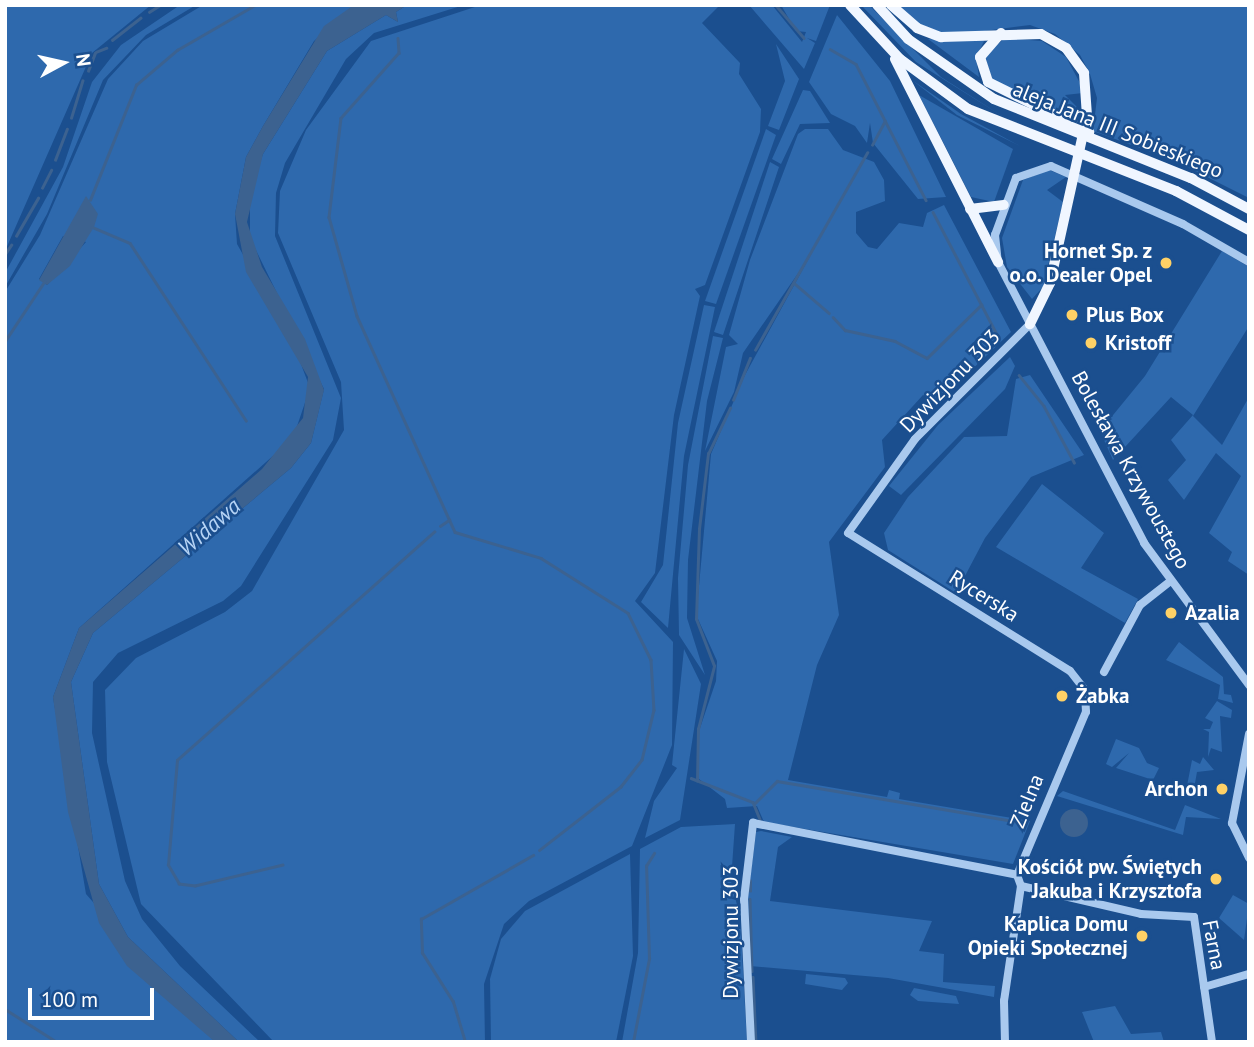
<!DOCTYPE html>
<meta charset="utf-8">
<style>
body{margin:0}
#map{position:relative;width:1254px;height:1047px;overflow:hidden;background:#1b4f8f;font-family:"PT Sans",sans-serif}
div>[style]{position:absolute}
.green>*{inset:0;background:#2e69ad}
.water>*{inset:0;background:#3c6290}
.round{border-radius:50%}
.stream>*{height:2.5px;margin:-1.25px;padding:0 1.25px;transform-origin:1.25px;border-radius:1.25px;background:#3c6290}
.minor>*{height:8px;margin:-4px;padding:0 4px;transform-origin:4px;border-radius:4px;background:#a9c9ee}
.major>*{height:10px;margin:-5px;padding:0 5px;transform-origin:5px;border-radius:5px;background:#f0f6ff}
.dots>*{width:19px;height:19px;translate:-50% -50%;box-sizing:border-box;border:4px solid #1b4f8f;border-radius:50%}
span{translate:-50% -50%;white-space:nowrap;text-align:center;line-height:1.15;-webkit-text-stroke:5px #1b4f8f;paint-order:stroke}
.street-label{font-size:21px;color:#fff}
.poi-label{font-size:21px;color:#fff;font-weight:700}
.right{translate:-100% -50%;text-align:right}
.left{translate:0 -50%;text-align:left}
.water-label{font-size:23px;color:#b5d3f5;font-style:italic}
.frame{position:absolute;inset:0;border:7px solid #fff;pointer-events:none}
.north{position:absolute;left:28px;top:28px;width:70px;height:70px;-webkit-text-stroke:5px #1b4f8f;paint-order:stroke;rotate:82deg;font-size:19px;font-weight:700;line-height:28px;text-align:center;color:#fff}
.north::after{content:'';display:block;margin:auto;width:24px;height:32px;background:#fff;clip-path:polygon(50% 0,100% 100%,50% 72%,0 100%)}
.scale{position:absolute;left:28px;top:988px;width:126px;height:32px;box-sizing:border-box;border:4px solid #fff;border-top:0;padding-left:9px;font-size:21px;line-height:24px;white-space:nowrap;color:#fff;-webkit-text-stroke:5px #1b4f8f;paint-order:stroke}
</style>
<div id="map">
<div class="green">
<i style="clip-path:polygon(5px 5px,151px 5px,92px 53px,5px 251px)"></i>
<i style="clip-path:polygon(180px 5px,196px 5px,146px 35px,103px 80px,47px 214px,5px 287px,5px 273px,63px 167px,92px 82px,121px 45px)"></i>
<i style="clip-path:polygon(evenodd,203px 5px,354px 5px,314px 41px,263px 126px,246px 157px,235px 214px,237px 244px,293px 343px,310px 388px,293px 438px,79px 628px,53px 697px,86px 894px,215px 1042px,5px 1042px,5px 292px,40px 235px,108px 79px,143px 41px,203px 5px,63px 236px,86px 242px,47px 285px,39px 279px,63px 236px)"></i>
<i style="clip-path:polygon(407px 5px,464px 5px,374px 33px,346px 59px,285px 163px,276px 193px,275px 236px,341px 398px,333px 440px,241px 586px,223px 601px,118px 653px,93px 682px,92px 733px,125px 881px,142px 919px,180px 966px,260px 1042px,239px 1042px,128px 937px,99px 884px,71px 682px,93px 633px,291px 468px,311px 443px,324px 389px,250px 238px,250px 191px,263px 154px,327px 51px,386px 15px,398px 22px,396px 12px)"></i>
<i style="clip-path:polygon(481px 5px,720px 5px,702px 23px,740px 63px,739px 74px,761px 109px,760px 132px,705px 285px,695px 289px,700px 296px,674px 415px,655px 573px,635px 601px,673px 642px,672px 745px,632px 846px,529px 901px,504px 924px,484px 984px,485px 1042px,274px 1042px,141px 904px,107px 762px,105px 690px,136px 658px,225px 612px,252px 591px,344px 430px,341px 382px,278px 233px,280px 191px,306px 130px,371px 41px)"></i>
<i style="clip-path:polygon(749px 5px,772px 5px,802px 42px,806px 32px,796px 31px,781px 5px,830px 5px,816px 41px,807px 38px,815px 43px,804px 69px)"></i>
<i style="clip-path:polygon(861px 5px,869px 5px,941px 77px,1010px 121px,916px 62px)"></i>
<i style="clip-path:polygon(898px 5px,1249px 5px,1249px 198px,1173px 160px,1093px 131px,1097px 98px,1090px 74px,1080px 55px,1055px 34px,1030px 25px,947px 36px,915px 23px)"></i>
<i style="clip-path:polygon(837px 15px,890px 81px,946px 197px,918px 199px,873px 143px,870px 123px,867px 143px,855px 126px,831px 114px,809px 82px)"></i>
<i style="clip-path:polygon(1005px 38px,1042px 41px,1066px 57px,1081px 85px,1083px 93px,1065px 95px,1080px 110px,1078px 123px,991px 79px,985px 55px)"></i>
<i style="clip-path:polygon(928px 39px,985px 39px,976px 58px,979px 77px)"></i>
<i style="clip-path:polygon(776px 44px,799px 79px,779px 130px,768px 126px,785px 81px)"></i>
<i style="clip-path:polygon(912px 80px,961px 114px,1020px 146px,957px 115px)"></i>
<i style="clip-path:polygon(803px 90px,810px 91px,830px 123px,800px 124px,781px 164px,772px 159px)"></i>
<i style="clip-path:polygon(919px 95px,1013px 149px,994px 202px,971px 197px)"></i>
<i style="clip-path:polygon(766px 129px,776px 135px,716px 304px,705px 301px)"></i>
<i style="clip-path:polygon(805px 129px,828px 129px,843px 150px,874px 162px,884px 180px,885px 201px,856px 212px,856px 233px,868px 247px,877px 249px,899px 223px,923px 227px,927px 213px,944px 205px,1011px 332px,937px 403px,923px 395px,882px 440px,885px 467px,829px 542px,839px 615px,817px 665px,788px 780px,887px 797px,889px 790px,900px 793px,899px 799px,1030px 821px,1013px 864px,764px 822px,757px 806px,727px 808px,725px 799px,699px 779px,699px 731px,716px 681px,717px 661px,698px 619px,698px 597px,711px 454px,745px 375px,810px 256px,743px 353px,734px 392px,705px 451px,726px 347px,738px 344px,729px 335px,750px 260px,798px 134px)"></i>
<i style="clip-path:polygon(770px 162px,779px 167px,723px 335px,714px 332px)"></i>
<i style="clip-path:polygon(1049px 170px,1066px 177px,1047px 190px,1063px 202px,1043px 287px,1032px 299px,1007px 267px,1002px 238px,1023px 180px)"></i>
<i style="clip-path:polygon(1222px 251px,1249px 267px,1249px 326px,1193px 416px,1222px 445px,1249px 397px,1249px 575px,1228px 561px,1232px 552px,1209px 533px,1241px 476px,1216px 453px,1184px 500px,1168px 480px,1186px 460px,1171px 440px,1193px 415px,1171px 397px,1113px 460px,1100px 431px,1145px 376px)"></i>
<i style="clip-path:polygon(704px 305px,715px 307px,684px 456px,668px 628px,641px 602px,663px 565px,678px 423px)"></i>
<i style="clip-path:polygon(713px 336px,723px 338px,707px 401px,688px 560px,687px 618px,705px 675px,679px 635px,678px 578px,688px 465px)"></i>
<i style="clip-path:polygon(1010px 357px,1015px 366px,1005px 389px,901px 495px,889px 486px,938px 425px)"></i>
<i style="clip-path:polygon(1030px 375px,1084px 455px,1031px 477px,985px 538px,956px 593px,888px 550px,884px 533px,908px 497px,964px 437px,1007px 436px,1016px 379px)"></i>
<i style="clip-path:polygon(1042px 484px,1104px 533px,1081px 568px,1138px 599px,1125px 623px,996px 547px)"></i>
<i style="clip-path:polygon(1179px 642px,1223px 677px,1224px 694px,1231px 695px,1233px 703px,1218px 699px,1220px 685px,1166px 660px)"></i>
<i style="clip-path:polygon(684px 649px,701px 684px,680px 820px,645px 838px,654px 801px,677px 768px,672px 765px)"></i>
<i style="clip-path:polygon(1217px 701px,1232px 710px,1231px 718px,1220px 716px,1222px 752px,1211px 748px,1208px 757px,1209px 732px,1203px 729px,1210px 729px,1213px 722px,1205px 718px)"></i>
<i style="clip-path:polygon(1116px 739px,1139px 748px,1147px 763px,1159px 768px,1153px 780px,1116px 768px,1129px 753px,1112px 767px,1106px 764px)"></i>
<i style="clip-path:polygon(1203px 757px,1214px 770px,1197px 772px,1193px 794px,1198px 798px,1185px 796px,1192px 760px,1200px 764px)"></i>
<i style="clip-path:polygon(1063px 791px,1175px 830px,1185px 805px,1221px 819px,1186px 817px,1183px 835px,1057px 796px)"></i>
<i style="clip-path:polygon(735px 824px,731px 881px,740px 917px,747px 1042px,622px 1042px,638px 953px,640px 849px,681px 827px)"></i>
<i style="clip-path:polygon(761px 831px,792px 837px,778px 847px,770px 901px,932px 921px,919px 951px,944px 954px,943px 982px,995px 986px,994px 997px,888px 978px,750px 966px,747px 903px,756px 832px)"></i>
<i style="clip-path:polygon(630px 854px,633px 956px,616px 1042px,491px 1042px,490px 979px,501px 939px,525px 911px)"></i>
<i style="clip-path:polygon(1233px 895px,1249px 904px,1244px 940px,1219px 918px)"></i>
<i style="clip-path:polygon(806px 974px,845px 978px,848px 983px,842px 990px,805px 984px)"></i>
<i style="clip-path:polygon(914px 988px,956px 996px,959px 1004px,918px 1001px,910px 995px)"></i>
<i style="clip-path:polygon(1115px 1006px,1131px 1034px,1161px 1032px,1164px 1042px,1094px 1042px,1082px 1012px)"></i>
</div>
<div class="water">
<i style="clip-path:polygon(354px 5px,407px 5px,396px 12px,398px 22px,386px 15px,327px 51px,263px 154px,247px 222px,262px 267px,305px 339px,324px 390px,311px 443px,291px 468px,93px 633px,71px 682px,99px 884px,128px 937px,239px 1042px,215px 1042px,127px 966px,99px 923px,68px 812px,53px 697px,79px 628px,262px 469px,303px 418px,308px 377px,246px 272px,235px 214px,246px 157px,263px 126px,324px 26px)"></i>
<i style="clip-path:polygon(86px 196px,98px 214px,94px 227px,70px 266px,47px 285px,39px 280px)"></i>
<i class="round" style="left:1060px;top:809px;width:28px;height:28px"></i>
</div>
<div class="stream">
<i style="left:776px;top:5px;width:43px;rotate:49.7deg"></i>
<i style="left:149px;top:12px;width:13px;rotate:-32deg"></i>
<i style="left:398px;top:38px;width:15px;rotate:86deg"></i>
<i style="left:399px;top:53px;width:87px;rotate:131.7deg"></i>
<i style="left:341px;top:118px;width:100px;rotate:96.9deg"></i>
<i style="left:329px;top:217px;width:103px;rotate:74.2deg"></i>
<i style="left:357px;top:316px;width:237px;rotate:65.6deg"></i>
<i style="left:455px;top:532px;width:90px;rotate:16.8deg"></i>
<i style="left:541px;top:558px;width:103px;rotate:32.3deg"></i>
<i style="left:628px;top:613px;width:52px;rotate:63.9deg"></i>
<i style="left:651px;top:660px;width:50px;rotate:86.6deg"></i>
<i style="left:654px;top:710px;width:51px;rotate:103.5deg"></i>
<i style="left:642px;top:760px;width:34px;rotate:128deg"></i>
<i style="left:621px;top:787px;width:103px;rotate:142.1deg"></i>
<i style="left:112px;top:40px;width:36px;rotate:-38deg"></i>
<i style="left:830px;top:49px;width:30px;rotate:30deg"></i>
<i style="left:856px;top:64px;width:153px;rotate:62.8deg"></i>
<i style="left:96px;top:52px;width:11px;rotate:-22deg"></i>
<i style="left:88px;top:71px;width:19px;rotate:-69deg"></i>
<i style="left:71px;top:118px;width:39px;rotate:-73deg"></i>
<i style="left:872px;top:145px;width:27px;rotate:-62deg"></i>
<i style="left:55px;top:160px;width:33px;rotate:-69deg"></i>
<i style="left:42px;top:188px;width:20px;rotate:-63deg"></i>
<i style="left:90px;top:200px;width:124px;rotate:-68.2deg"></i>
<i style="left:136px;top:85px;width:54px;rotate:-40.5deg"></i>
<i style="left:177px;top:50px;width:90px;rotate:-30deg"></i>
<i style="left:933px;top:212px;width:142px;rotate:62.4deg"></i>
<i style="left:92px;top:227px;width:41px;rotate:22.8deg"></i>
<i style="left:130px;top:243px;width:212px;rotate:56.8deg"></i>
<i style="left:16px;top:236px;width:44px;rotate:-59.9deg"></i>
<i style="left:5px;top:254px;width:11px;rotate:-56deg"></i>
<i style="left:794px;top:283px;width:46px;rotate:40.6deg"></i>
<i style="left:833px;top:317px;width:18px;rotate:47deg"></i>
<i style="left:845px;top:330px;width:51px;rotate:12.4deg"></i>
<i style="left:895px;top:341px;width:36px;rotate:28deg"></i>
<i style="left:927px;top:358px;width:76px;rotate:-44.5deg"></i>
<i style="left:5px;top:341px;width:71px;rotate:-56.5deg"></i>
<i style="left:755px;top:350px;width:227px;rotate:-60.4deg"></i>
<i style="left:1019px;top:375px;width:40px;rotate:51deg"></i>
<i style="left:1044px;top:406px;width:64px;rotate:61.8deg"></i>
<i style="left:733px;top:400px;width:45px;rotate:-68deg"></i>
<i style="left:440px;top:526px;width:11px;rotate:-34deg"></i>
<i style="left:691px;top:778px;width:66px;rotate:21.2deg"></i>
<i style="left:753px;top:802px;width:18px;rotate:68deg"></i>
<i style="left:697px;top:781px;width:52px;rotate:-88.9deg"></i>
<i style="left:698px;top:729px;width:65px;rotate:-75.7deg"></i>
<i style="left:714px;top:666px;width:50px;rotate:-111deg"></i>
<i style="left:696px;top:619px;width:90px;rotate:-88.1deg"></i>
<i style="left:699px;top:529px;width:76px;rotate:-83.2deg"></i>
<i style="left:708px;top:454px;width:51px;rotate:-64.4deg"></i>
<i style="left:5px;top:791px;width:1px"></i>
<i style="left:755px;top:803px;width:31px;rotate:-45deg"></i>
<i style="left:777px;top:781px;width:245px;rotate:9.6deg"></i>
<i style="left:283px;top:865px;width:90px;rotate:166.6deg"></i>
<i style="left:195px;top:886px;width:16px;rotate:-173deg"></i>
<i style="left:179px;top:884px;width:22px;rotate:-120deg"></i>
<i style="left:168px;top:865px;width:105px;rotate:-85.1deg"></i>
<i style="left:177px;top:760px;width:344px;rotate:-41.6deg"></i>
<i style="left:750px;top:891px;width:10px;rotate:-90deg"></i>
<i style="left:750px;top:899px;width:72px;rotate:88.4deg"></i>
<i style="left:753px;top:977px;width:65px;rotate:87.4deg"></i>
<i style="left:5px;top:1009px;width:62px;rotate:32.4deg"></i>
<i style="left:465px;top:1042px;width:42px;rotate:-106.7deg"></i>
<i style="left:453px;top:1002px;width:58px;rotate:-122.3deg"></i>
<i style="left:422px;top:953px;width:34px;rotate:-92deg"></i>
<i style="left:421px;top:919px;width:129px;rotate:-29.7deg"></i>
<i style="left:633px;top:1042px;width:85px;rotate:-79.1deg"></i>
<i style="left:649px;top:959px;width:93px;rotate:-91.8deg"></i>
<i style="left:646px;top:866px;width:15px;rotate:-58deg"></i>
</div>
<div class="minor">
<i style="left:1249px;top:262px;width:76px;rotate:-150.1deg"></i>
<i style="left:1183px;top:224px;width:144px;rotate:-156.3deg"></i>
<i style="left:1051px;top:166px;width:37px;rotate:161deg"></i>
<i style="left:1016px;top:178px;width:61px;rotate:110.2deg"></i>
<i style="left:995px;top:235px;width:27px;rotate:84deg"></i>
<i style="left:998px;top:262px;width:317px;rotate:62.5deg"></i>
<i style="left:1144px;top:543px;width:177px;rotate:53.5deg"></i>
<i style="left:1104px;top:672px;width:76px;rotate:-61.8deg"></i>
<i style="left:1140px;top:605px;width:37px;rotate:-38deg"></i>
<i style="left:1249px;top:734px;width:91px;rotate:100.8deg"></i>
<i style="left:1232px;top:823px;width:39px;rotate:64deg"></i>
<i style="left:1021px;top:886px;width:123px;rotate:13.1deg"></i>
<i style="left:1141px;top:914px;width:53px;rotate:3.2deg"></i>
<i style="left:1194px;top:917px;width:126px;rotate:81.8deg"></i>
<i style="left:1204px;top:987px;width:47px;rotate:-16.1deg"></i>
<i style="left:751px;top:1042px;width:143px;rotate:-92.8deg"></i>
<i style="left:744px;top:899px;width:77px;rotate:-83.2deg"></i>
<i style="left:753px;top:823px;width:269px;rotate:11.1deg"></i>
<i style="left:1005px;top:1042px;width:41px;rotate:-91.4deg"></i>
<i style="left:1004px;top:1001px;width:116px;rotate:-81.6deg"></i>
<i style="left:1021px;top:886px;width:12px;rotate:-110deg"></i>
<i style="left:1017px;top:875px;width:177px;rotate:-67.1deg"></i>
<i style="left:1086px;top:712px;width:22px;rotate:-93deg"></i>
<i style="left:1085px;top:690px;width:24px;rotate:-128deg"></i>
<i style="left:1070px;top:671px;width:261px;rotate:-148.1deg"></i>
<i style="left:848px;top:533px;width:115px;rotate:-54.5deg"></i>
<i style="left:915px;top:439px;width:163px;rotate:-45deg"></i>
</div>
<div class="major">
<i style="left:850px;top:5px;width:74px;rotate:47.2deg"></i>
<i style="left:900px;top:59px;width:84px;rotate:36.3deg"></i>
<i style="left:968px;top:109px;width:224px;rotate:21.5deg"></i>
<i style="left:1176px;top:191px;width:83px;rotate:28.1deg"></i>
<i style="left:877px;top:5px;width:46px;rotate:47.6deg"></i>
<i style="left:908px;top:39px;width:105px;rotate:34.9deg"></i>
<i style="left:994px;top:99px;width:212px;rotate:21.9deg"></i>
<i style="left:1191px;top:178px;width:66px;rotate:28.1deg"></i>
<i style="left:891px;top:5px;width:35px;rotate:41deg"></i>
<i style="left:917px;top:28px;width:26px;rotate:21deg"></i>
<i style="left:941px;top:37px;width:100px;rotate:-1.7deg"></i>
<i style="left:1041px;top:34px;width:29px;rotate:29deg"></i>
<i style="left:1066px;top:48px;width:31px;rotate:54deg"></i>
<i style="left:1084px;top:73px;width:43px;rotate:86deg"></i>
<i style="left:1087px;top:116px;width:171px;rotate:102.5deg"></i>
<i style="left:1050px;top:283px;width:46px;rotate:116deg"></i>
<i style="left:1001px;top:33px;width:32px;rotate:131deg"></i>
<i style="left:980px;top:57px;width:26px;rotate:72deg"></i>
<i style="left:988px;top:82px;width:113px;rotate:26.3deg"></i>
<i style="left:895px;top:59px;width:228px;rotate:63.1deg"></i>
<i style="left:970px;top:209px;width:34px;rotate:-7deg"></i>
</div>
<div class="dots">
<i style="left:1166px;top:263px;background:#ffd166"></i>
<i style="left:1072px;top:315px;background:#ffd166"></i>
<i style="left:1091px;top:343px;background:#ffd166"></i>
<i style="left:1171px;top:613px;background:#ffd166"></i>
<i style="left:1062px;top:696px;background:#ffd166"></i>
<i style="left:1222px;top:789px;background:#ffd166"></i>
<i style="left:1216px;top:879px;background:#ffd166"></i>
<i style="left:1142px;top:936px;background:#ffd166"></i>
</div>
<div class="street-label">
<span style="left:1118px;top:130px;rotate:22deg">aleja Jana III Sobieskiego</span>
<span style="left:950px;top:381px;rotate:-46deg">Dywizjonu 303</span>
<span style="left:1131px;top:470px;rotate:61deg">Bolesława Krzywoustego</span>
<span style="left:984px;top:596px;rotate:32deg">Rycerska</span>
<span style="left:1027px;top:801px;rotate:-68deg">Zielna</span>
<span style="left:731px;top:932px;rotate:-90deg">Dywizjonu 303</span>
<span style="left:1214px;top:945px;rotate:79deg">Farna</span>
</div>
<div class="poi-label">
<span class="right" style="left:1152px;top:263px">Hornet Sp. z<br>o.o. Dealer Opel</span>
<span class="left" style="left:1086px;top:315px">Plus Box</span>
<span class="left" style="left:1105px;top:343px">Kristoff</span>
<span class="left" style="left:1185px;top:613px">Azalia</span>
<span class="left" style="left:1076px;top:696px">Żabka</span>
<span class="right" style="left:1208px;top:789px">Archon</span>
<span class="right" style="left:1202px;top:879px">Kościół pw. Świętych<br>Jakuba i Krzysztofa</span>
<span class="right" style="left:1128px;top:936px">Kaplica Domu<br>Opieki Społecznej</span>
</div>
<div class="water-label">
<span style="left:209px;top:527px;rotate:-41deg">Widawa</span>
</div>
<div class="frame"></div>
<div class="north">N</div>
<div class="scale">100 m</div>
</div>
